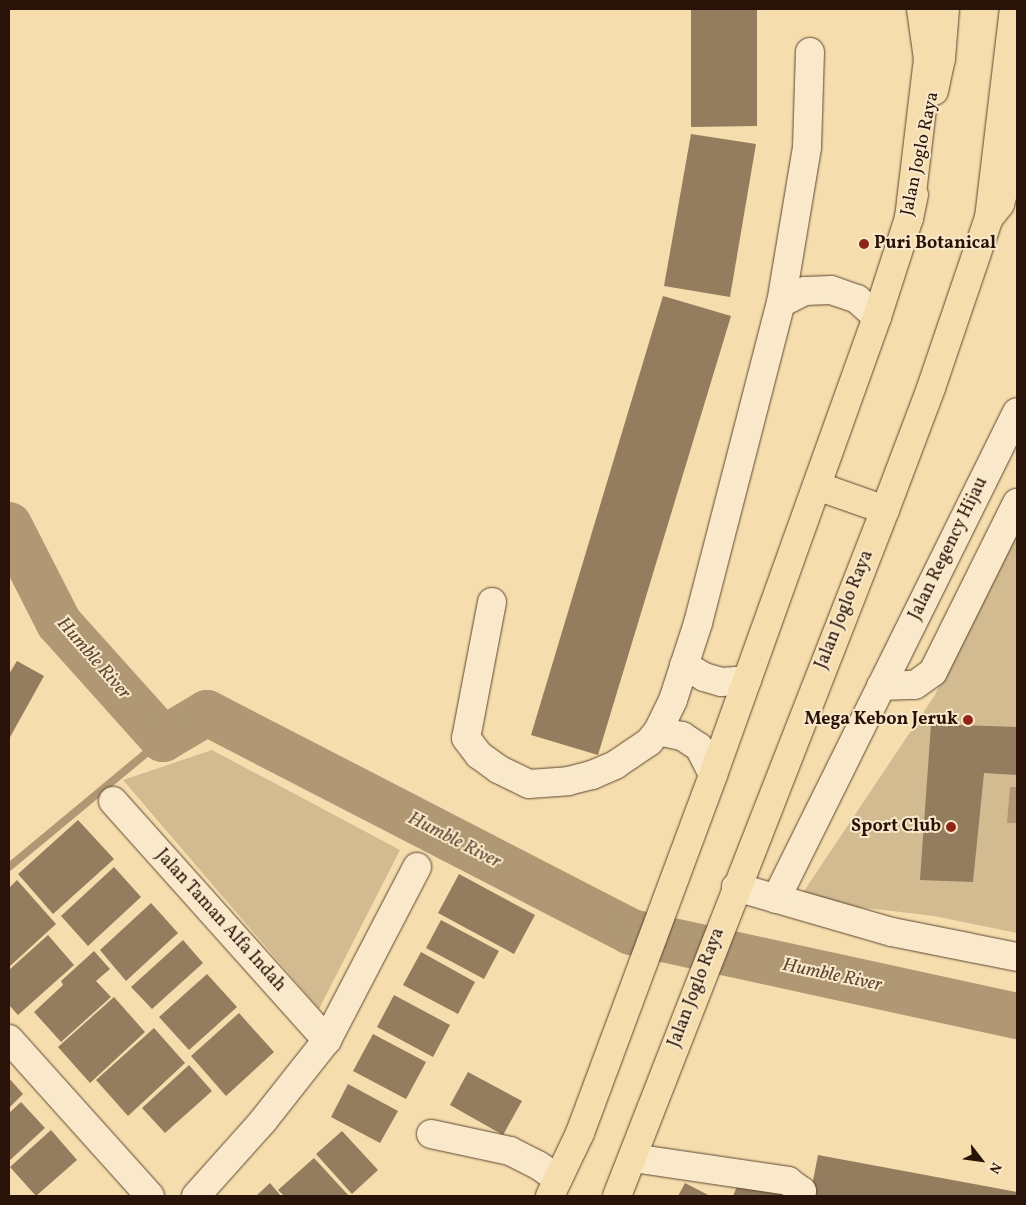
<!DOCTYPE html>
<style>
body{margin:0}
#map{position:relative;width:1026px;height:1205px;overflow:hidden;background:#f6ddad;font-family:Vollkorn,serif}
div>[style]{position:absolute}
.green>*{inset:0;background:#d3bb91}
.water>*{inset:0;background:#b09875}
.stream>*{height:8px;margin:-4px;padding:0 4px;transform-origin:4px;border-radius:4px;background:#b09875}
.river>*{height:46px;margin:-23px;padding:0 23px;transform-origin:23px;border-radius:23px;background:#b09875}
.building>*{inset:0;background:#947c5e}
.roads{filter:drop-shadow(0 0 1px #5c4631) drop-shadow(0 0 1px #5c4631)}
.minor>*{height:28px;margin:-14px;padding:0 14px;transform-origin:14px;border-radius:14px;background:#f9e9ca}
.major>*{height:28px;margin:-14px;padding:0 14px;transform-origin:14px;border-radius:14px;background:#f6ddad}
.highway>*{height:28px;margin:-14px;padding:0 14px;transform-origin:14px;border-radius:14px;background:#f6ddad}
.dots>*{width:14px;height:14px;translate:-50% -50%;box-sizing:border-box;border:2px solid #f9e9ca;border-radius:50%}
span{translate:-50% -50%;white-space:nowrap;text-align:center;line-height:1.15;-webkit-text-stroke:4px #f9e9ca;paint-order:stroke}
.street-label{font-size:18px;color:#291308}
.poi-label{font-size:18px;color:#291308;font-weight:700}
.left{translate:0 -50%;text-align:left}
.right{translate:-100% -50%;text-align:right}
.water-label{font-size:19px;color:#5f4834;font-style:italic}
.frame{position:absolute;inset:0;border:10px solid #291308;pointer-events:none}
.north{position:absolute;left:956px;top:1135px;width:50px;height:50px;-webkit-text-stroke:4px #f9e9ca;paint-order:stroke;rotate:120deg;font-size:14px;font-weight:700;line-height:20px;text-align:center;color:#291308}
.north::after{content:'';display:block;margin:auto;width:18px;height:22px;background:#291308;clip-path:polygon(50% 0,100% 100%,50% 72%,0 100%)}
</style>
<div id="map">
<div class="green">
<i style="clip-path:polygon(1017px 501px,1017px 933px,934px 916px,798px 900px,935px 695px)"></i>
<i style="clip-path:polygon(212px 750px,400px 850px,319px 1009px,123px 780px)"></i>
</div>
<div class="water">
<i style="clip-path:polygon(1010px 787px,1017px 787px,1017px 823px,1007px 823px)"></i>
</div>
<div class="stream">
<i style="left:9px;top:867px;width:200px;rotate:-39.7deg"></i>
</div>
<div class="river">
<i style="left:9px;top:525px;width:110px;rotate:63deg"></i>
<i style="left:59px;top:623px;width:156px;rotate:48.1deg"></i>
<i style="left:163px;top:739px;width:51px;rotate:-30.6deg"></i>
<i style="left:207px;top:713px;width:477px;rotate:27.3deg"></i>
<i style="left:631px;top:932px;width:395px;rotate:12.3deg"></i>
</div>
<div class="building">
<i style="clip-path:polygon(691px 9px,757px 9px,757px 126px,691px 127px)"></i>
<i style="clip-path:polygon(691px 134px,756px 144px,730px 297px,664px 286px)"></i>
<i style="clip-path:polygon(663px 296px,731px 316px,598px 755px,531px 735px)"></i>
<i style="clip-path:polygon(17px 661px,44px 676px,9px 739px,9px 674px)"></i>
<i style="clip-path:polygon(931px 724px,1017px 727px,1017px 775px,984px 773px,973px 882px,920px 880px)"></i>
<i style="clip-path:polygon(78px 820px,114px 859px,53px 914px,18px 874px)"></i>
<i style="clip-path:polygon(114px 867px,141px 897px,88px 946px,61px 916px)"></i>
<i style="clip-path:polygon(459px 874px,535px 915px,514px 954px,438px 913px)"></i>
<i style="clip-path:polygon(17px 880px,56px 924px,9px 967px,9px 888px)"></i>
<i style="clip-path:polygon(151px 903px,178px 933px,126px 981px,100px 950px)"></i>
<i style="clip-path:polygon(441px 920px,499px 951px,484px 979px,426px 948px)"></i>
<i style="clip-path:polygon(48px 935px,74px 965px,18px 1015px,9px 1005px,9px 970px)"></i>
<i style="clip-path:polygon(183px 940px,203px 963px,152px 1009px,131px 987px)"></i>
<i style="clip-path:polygon(94px 951px,110px 969px,96px 981px,111px 997px,61px 1042px,34px 1012px,63px 985px,61px 981px)"></i>
<i style="clip-path:polygon(421px 952px,475px 982px,458px 1014px,403px 985px)"></i>
<i style="clip-path:polygon(207px 974px,237px 1007px,189px 1050px,159px 1017px)"></i>
<i style="clip-path:polygon(394px 995px,450px 1025px,433px 1057px,377px 1027px)"></i>
<i style="clip-path:polygon(114px 997px,145px 1032px,90px 1083px,58px 1047px)"></i>
<i style="clip-path:polygon(239px 1013px,274px 1052px,226px 1096px,191px 1056px)"></i>
<i style="clip-path:polygon(154px 1028px,185px 1063px,128px 1116px,96px 1080px)"></i>
<i style="clip-path:polygon(373px 1034px,426px 1062px,406px 1099px,353px 1071px)"></i>
<i style="clip-path:polygon(189px 1065px,212px 1091px,165px 1133px,142px 1108px)"></i>
<i style="clip-path:polygon(468px 1072px,522px 1101px,503px 1135px,450px 1105px)"></i>
<i style="clip-path:polygon(9px 1078px,23px 1094px,9px 1108px)"></i>
<i style="clip-path:polygon(348px 1084px,398px 1111px,380px 1143px,331px 1117px)"></i>
<i style="clip-path:polygon(21px 1102px,45px 1128px,9px 1161px,9px 1113px)"></i>
<i style="clip-path:polygon(51px 1130px,77px 1160px,36px 1196px,10px 1167px)"></i>
<i style="clip-path:polygon(342px 1131px,378px 1170px,352px 1194px,316px 1154px)"></i>
<i style="clip-path:polygon(818px 1155px,1017px 1192px,1017px 1196px,810px 1196px)"></i>
<i style="clip-path:polygon(314px 1158px,349px 1196px,284px 1196px,278px 1190px)"></i>
<i style="clip-path:polygon(741px 1177px,789px 1196px,733px 1196px)"></i>
<i style="clip-path:polygon(270px 1183px,281px 1196px,256px 1196px)"></i>
<i style="clip-path:polygon(685px 1183px,710px 1196px,678px 1196px)"></i>
</div>
<div class="roads">
<div class="minor">
<i style="left:781px;top:303px;width:27px;rotate:-27deg"></i>
<i style="left:805px;top:291px;width:26px;rotate:-2deg"></i>
<i style="left:831px;top:290px;width:28px;rotate:19deg"></i>
<i style="left:857px;top:299px;width:27px;rotate:42deg"></i>
<i style="left:492px;top:602px;width:138px;rotate:100.8deg"></i>
<i style="left:466px;top:738px;width:21px;rotate:53deg"></i>
<i style="left:479px;top:755px;width:24px;rotate:36deg"></i>
<i style="left:498px;top:769px;width:34px;rotate:26deg"></i>
<i style="left:529px;top:784px;width:39px;rotate:-4deg"></i>
<i style="left:568px;top:781px;width:25px;rotate:-14deg"></i>
<i style="left:592px;top:775px;width:25px;rotate:-23deg"></i>
<i style="left:615px;top:765px;width:41px;rotate:-34.1deg"></i>
<i style="left:649px;top:742px;width:14px;rotate:-51deg"></i>
<i style="left:658px;top:731px;width:34px;rotate:-64deg"></i>
<i style="left:673px;top:700px;width:81px;rotate:-72deg"></i>
<i style="left:698px;top:623px;width:331px;rotate:-75.5deg"></i>
<i style="left:781px;top:303px;width:158px;rotate:-80.5deg"></i>
<i style="left:807px;top:147px;width:95px;rotate:-88.2deg"></i>
<i style="left:684px;top:665px;width:23px;rotate:31deg"></i>
<i style="left:704px;top:677px;width:18px;rotate:16deg"></i>
<i style="left:721px;top:682px;width:26px;rotate:-4deg"></i>
<i style="left:881px;top:686px;width:34px;rotate:-2deg"></i>
<i style="left:915px;top:685px;width:22px;rotate:-36deg"></i>
<i style="left:933px;top:672px;width:189px;rotate:-63.6deg"></i>
<i style="left:658px;top:731px;width:25px;rotate:12deg"></i>
<i style="left:682px;top:736px;width:20px;rotate:33deg"></i>
<i style="left:699px;top:747px;width:31px;rotate:63deg"></i>
<i style="left:113px;top:801px;width:321px;rotate:48.2deg"></i>
<i style="left:736px;top:887px;width:162px;rotate:16.1deg"></i>
<i style="left:892px;top:932px;width:127px;rotate:11.3deg"></i>
<i style="left:776px;top:899px;width:543px;rotate:-63.67deg"></i>
<i style="left:9px;top:1039px;width:211px;rotate:48.1deg"></i>
<i style="left:431px;top:1134px;width:81px;rotate:12.1deg"></i>
<i style="left:510px;top:1151px;width:31px;rotate:27deg"></i>
<i style="left:538px;top:1165px;width:24px;rotate:35deg"></i>
<i style="left:633px;top:1158px;width:157px;rotate:8.4deg"></i>
<i style="left:788px;top:1181px;width:17px;rotate:36deg"></i>
<i style="left:802px;top:1191px;width:5px;rotate:112deg"></i>
<i style="left:196px;top:1196px;width:101px;rotate:-48.2deg"></i>
<i style="left:263px;top:1121px;width:103px;rotate:-51.7deg"></i>
<i style="left:327px;top:1040px;width:195px;rotate:-62.5deg"></i>
</div>
<div class="major">
<i style="left:934px;top:91px;width:33px;rotate:-78deg"></i>
<i style="left:941px;top:59px;width:50px;rotate:-85.4deg"></i>
<i style="left:817px;top:486px;width:72px;rotate:19.4deg"></i>
<i style="left:550px;top:1196px;width:70px;rotate:-64.5deg"></i>
<i style="left:580px;top:1133px;width:382px;rotate:-69.6deg"></i>
<i style="left:713px;top:775px;width:486px;rotate:-70.3deg"></i>
<i style="left:877px;top:317px;width:104px;rotate:-72.1deg"></i>
<i style="left:909px;top:218px;width:24px;rotate:-78deg"></i>
<i style="left:617px;top:1196px;width:736px;rotate:-68.66deg"></i>
<i style="left:885px;top:510px;width:130px;rotate:-69.3deg"></i>
<i style="left:931px;top:388px;width:180px;rotate:-71.2deg"></i>
<i style="left:989px;top:218px;width:210px;rotate:-83.2deg"></i>
</div>
<div class="highway">
<i style="left:909px;top:218px;width:160px;rotate:-83.2deg"></i>
<i style="left:928px;top:59px;width:50px;rotate:-98deg"></i>
<i style="left:989px;top:218px;width:18px;rotate:-52deg"></i>
<i style="left:1000px;top:204px;width:26px;rotate:-74deg"></i>
<i style="left:1007px;top:179px;width:67px;rotate:-81.4deg"></i>
</div>
</div>
<div class="dots">
<i style="left:864px;top:244px;background:#8f2418"></i>
<i style="left:968px;top:720px;background:#8f2418"></i>
<i style="left:951px;top:827px;background:#8f2418"></i>
</div>
<div class="street-label">
<span style="left:921px;top:154px;rotate:-78deg">Jalan Joglo Raya</span>
<span style="left:949px;top:549px;rotate:-64deg">Jalan Regency Hijau</span>
<span style="left:845px;top:610px;rotate:-68deg">Jalan Joglo Raya</span>
<span style="left:220px;top:921px;rotate:48deg">Jalan Taman Alfa Indah</span>
<span style="left:697px;top:988px;rotate:-69deg">Jalan Joglo Raya</span>
</div>
<div class="poi-label">
<span class="left" style="left:874px;top:244px">Puri Botanical</span>
<span class="right" style="left:958px;top:720px">Mega Kebon Jeruk</span>
<span class="right" style="left:941px;top:827px">Sport Club</span>
</div>
<div class="water-label">
<span style="left:93px;top:659px;rotate:49deg">Humble River</span>
<span style="left:454px;top:841px;rotate:27deg">Humble River</span>
<span style="left:832px;top:976px;rotate:12deg">Humble River</span>
</div>
<div class="frame"></div>
<div class="north">N</div>
</div>
